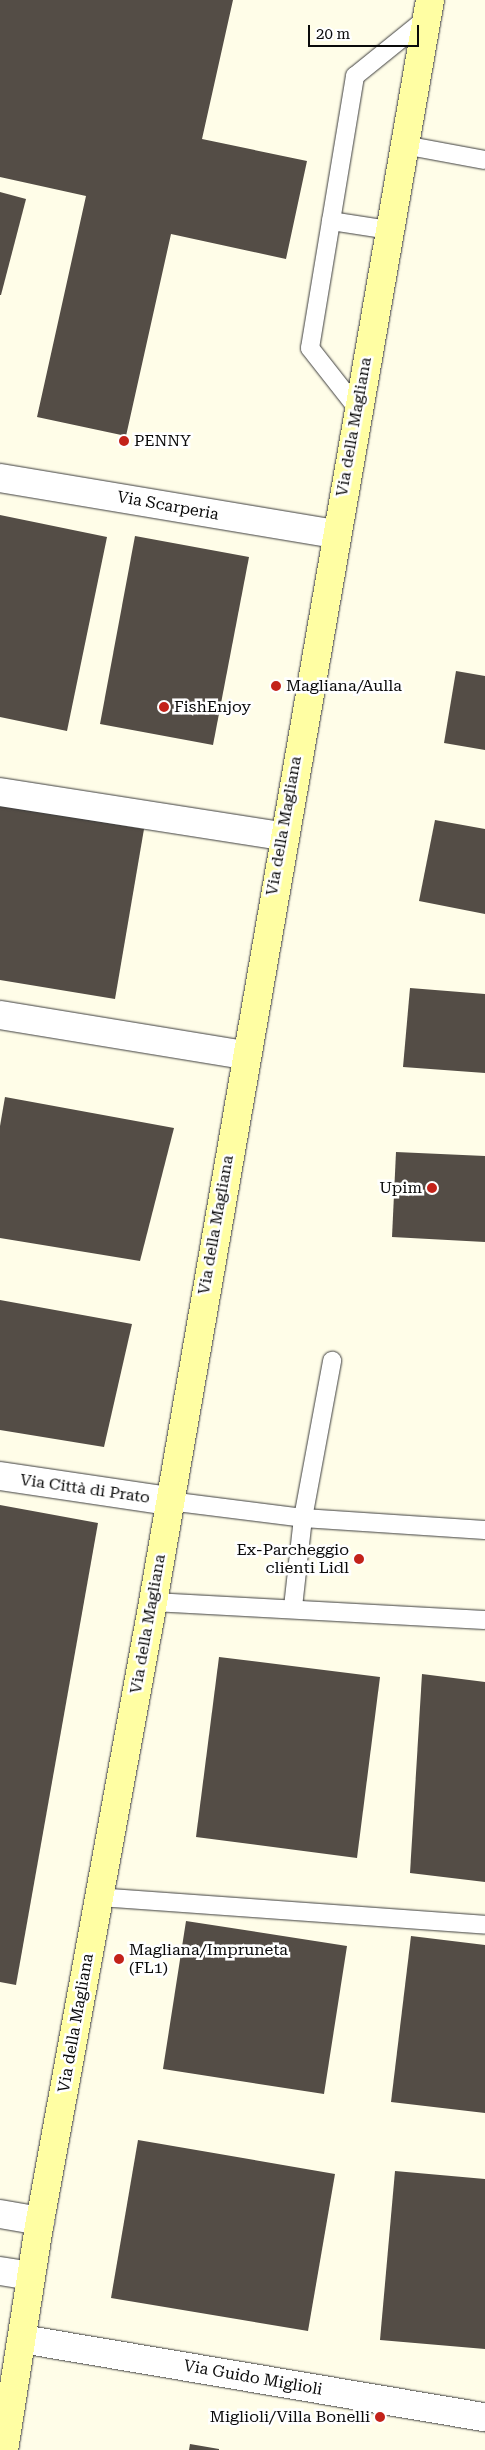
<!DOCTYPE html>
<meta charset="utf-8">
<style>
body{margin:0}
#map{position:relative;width:485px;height:2450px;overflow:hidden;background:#fffde8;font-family:"Roboto Serif",serif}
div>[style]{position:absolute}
.building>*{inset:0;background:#544d46}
.roads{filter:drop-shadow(0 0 1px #3d3d3d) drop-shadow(0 0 1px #3d3d3d)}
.service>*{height:18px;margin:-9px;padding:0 9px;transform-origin:9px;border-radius:9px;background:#fff}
.minor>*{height:28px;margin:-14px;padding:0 14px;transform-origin:14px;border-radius:14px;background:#fff}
.secondary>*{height:28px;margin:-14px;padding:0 14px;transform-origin:14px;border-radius:14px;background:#fffea3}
.dots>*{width:14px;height:14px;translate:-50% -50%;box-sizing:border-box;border:2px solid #fff;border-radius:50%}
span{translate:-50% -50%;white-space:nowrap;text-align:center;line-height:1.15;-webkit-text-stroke:5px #fff;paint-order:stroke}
.street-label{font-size:16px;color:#0a0a0a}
.poi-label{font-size:16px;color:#0a0a0a}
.left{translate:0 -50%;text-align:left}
.right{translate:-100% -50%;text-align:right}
.scale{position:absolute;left:308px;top:25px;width:111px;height:22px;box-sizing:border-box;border:2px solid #0a0a0a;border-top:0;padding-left:6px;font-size:15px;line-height:18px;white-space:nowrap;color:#0a0a0a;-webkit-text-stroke:4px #fff;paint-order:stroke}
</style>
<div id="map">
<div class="building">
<i style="clip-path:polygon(0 0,233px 0,202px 139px,307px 161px,286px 259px,171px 234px,126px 436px,37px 417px,86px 196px,0 177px)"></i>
<i style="clip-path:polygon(0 192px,26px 199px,1px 295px,0 295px)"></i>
<i style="clip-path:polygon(0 515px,107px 537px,67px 731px,0 717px)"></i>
<i style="clip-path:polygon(135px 536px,249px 557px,213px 745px,100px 724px)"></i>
<i style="clip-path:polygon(456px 671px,485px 676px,485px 750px,444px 743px)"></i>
<i style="clip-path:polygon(0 805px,144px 829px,115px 999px,0 980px)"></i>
<i style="clip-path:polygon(435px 820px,485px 829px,485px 914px,419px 901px)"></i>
<i style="clip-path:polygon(410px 988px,485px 994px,485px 1073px,403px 1067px)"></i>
<i style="clip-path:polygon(5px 1097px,174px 1128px,140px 1261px,0 1238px,0 1126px)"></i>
<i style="clip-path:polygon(396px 1152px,485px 1156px,485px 1242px,392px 1237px)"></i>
<i style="clip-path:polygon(0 1300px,132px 1324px,104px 1447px,0 1430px)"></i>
<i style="clip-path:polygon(0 1505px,98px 1523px,16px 1985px,0 1982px)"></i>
<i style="clip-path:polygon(219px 1657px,380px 1677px,357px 1858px,196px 1837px)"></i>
<i style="clip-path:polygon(422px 1674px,485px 1682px,485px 1882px,410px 1873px)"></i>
<i style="clip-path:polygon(186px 1921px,347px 1946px,324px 2094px,163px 2069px)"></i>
<i style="clip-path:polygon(411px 1936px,485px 1945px,485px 2113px,391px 2102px)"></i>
<i style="clip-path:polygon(138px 2140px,335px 2174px,308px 2331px,111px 2298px)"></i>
<i style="clip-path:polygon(395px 2171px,485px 2179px,485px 2349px,380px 2340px)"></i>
<i style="clip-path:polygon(190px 2444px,219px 2449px,219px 2450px,189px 2450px)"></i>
</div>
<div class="roads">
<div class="service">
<i style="left:404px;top:145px;width:82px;rotate:10.5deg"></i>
<i style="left:331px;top:221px;width:59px;rotate:8.8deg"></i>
<i style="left:357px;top:408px;width:76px;rotate:-128.1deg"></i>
<i style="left:310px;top:348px;width:276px;rotate:-80.6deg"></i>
<i style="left:355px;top:76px;width:92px;rotate:-38.9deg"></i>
<i style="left:169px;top:1501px;width:135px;rotate:7.2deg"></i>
<i style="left:303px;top:1518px;width:182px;rotate:3.8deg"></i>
<i style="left:153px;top:1602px;width:332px;rotate:3.1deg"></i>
<i style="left:293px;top:1607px;width:90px;rotate:-83.6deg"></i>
<i style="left:303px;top:1518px;width:160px;rotate:-79.5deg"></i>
<i style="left:98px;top:1897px;width:388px;rotate:4.1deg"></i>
</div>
<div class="minor">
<i style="left:0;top:478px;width:340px;rotate:9.5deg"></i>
<i style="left:0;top:792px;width:285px;rotate:8.9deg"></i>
<i style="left:0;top:1015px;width:248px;rotate:9.3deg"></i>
<i style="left:0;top:1476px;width:171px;rotate:8.4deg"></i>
<i style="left:0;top:2214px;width:41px;rotate:9.9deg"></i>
<i style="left:0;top:2271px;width:31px;rotate:9deg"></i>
<i style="left:22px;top:2339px;width:470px;rotate:9.6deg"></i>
</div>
<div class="secondary">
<i style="left:4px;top:2450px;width:232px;rotate:-81.1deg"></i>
<i style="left:40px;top:2221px;width:629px;rotate:-79.65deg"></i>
<i style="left:153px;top:1602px;width:1626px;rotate:-80.19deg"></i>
</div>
</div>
<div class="dots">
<i style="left:124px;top:441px;background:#c32219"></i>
<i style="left:276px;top:686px;background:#c32219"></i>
<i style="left:164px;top:707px;background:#c32219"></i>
<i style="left:432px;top:1188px;background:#c32219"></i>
<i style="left:359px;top:1559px;background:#c32219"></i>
<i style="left:119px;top:1959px;background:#c32219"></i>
<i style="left:380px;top:2417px;background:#c32219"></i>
</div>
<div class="street-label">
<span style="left:354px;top:427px;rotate:-80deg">Via della Magliana</span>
<span style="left:168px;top:506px;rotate:10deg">Via Scarperia</span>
<span style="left:284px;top:826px;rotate:-80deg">Via della Magliana</span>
<span style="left:216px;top:1225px;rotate:-80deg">Via della Magliana</span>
<span style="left:85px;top:1489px;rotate:8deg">Via Città di Prato</span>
<span style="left:148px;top:1624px;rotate:-80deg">Via della Magliana</span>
<span style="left:76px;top:2023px;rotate:-80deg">Via della Magliana</span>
<span style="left:253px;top:2378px;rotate:10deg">Via Guido Miglioli</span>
</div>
<div class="poi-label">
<span class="left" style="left:134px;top:441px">PENNY</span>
<span class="left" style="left:286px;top:686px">Magliana/Aulla</span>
<span class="left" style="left:174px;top:707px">FishEnjoy</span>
<span class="right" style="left:422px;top:1188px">Upim</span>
<span class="right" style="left:349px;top:1559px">Ex-Parcheggio<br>clienti Lidl</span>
<span class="left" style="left:129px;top:1959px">Magliana/Impruneta<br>(FL1)</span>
<span class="right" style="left:370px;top:2417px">Miglioli/Villa Bonelli</span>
</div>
<div class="scale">20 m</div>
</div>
